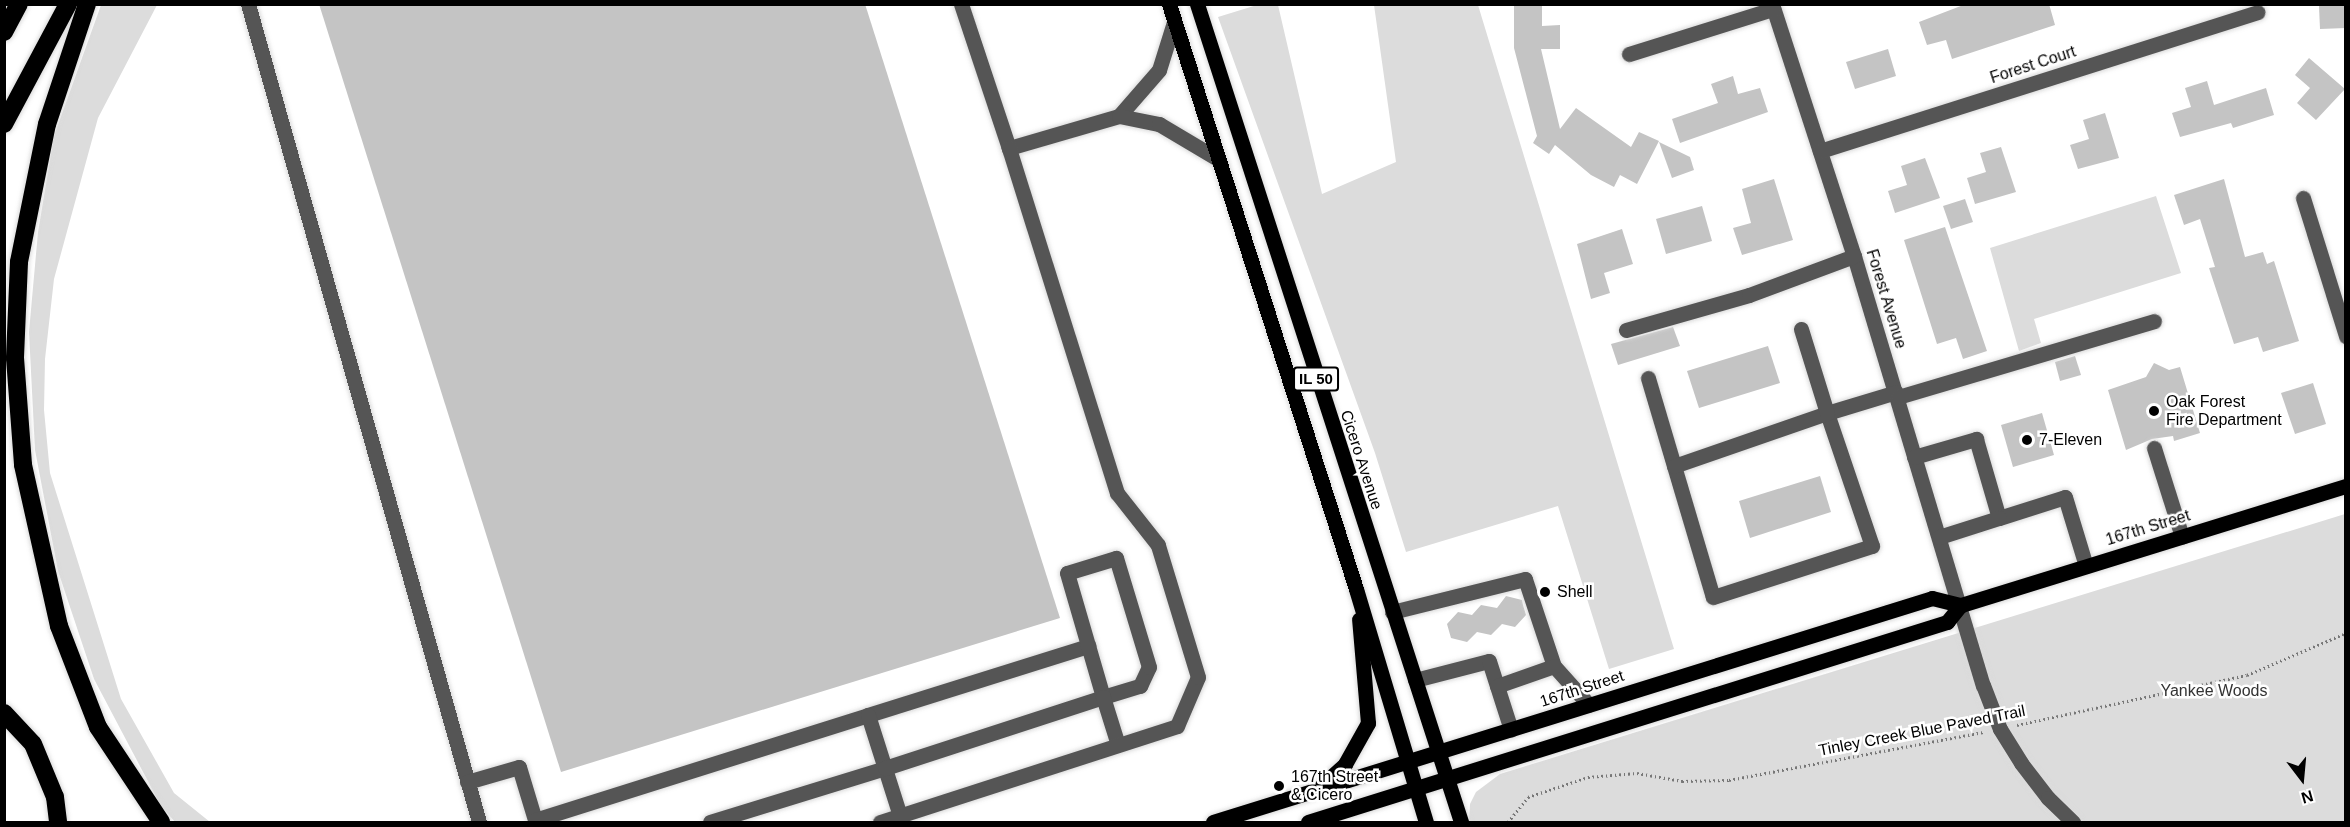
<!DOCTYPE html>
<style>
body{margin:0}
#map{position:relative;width:2350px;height:827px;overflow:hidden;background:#fff;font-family:Arial,sans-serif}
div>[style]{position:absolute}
.green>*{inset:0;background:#dcdcdc}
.building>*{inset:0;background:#c4c4c4}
.path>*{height:3px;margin-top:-1.5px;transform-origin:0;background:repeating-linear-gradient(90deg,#777 0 1.5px,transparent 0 4.5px)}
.roads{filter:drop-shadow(0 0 2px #dbdbdb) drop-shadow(0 0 2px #dbdbdb)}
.minor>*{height:15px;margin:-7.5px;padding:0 7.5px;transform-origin:7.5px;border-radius:7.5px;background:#555}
.major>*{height:15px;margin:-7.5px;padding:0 7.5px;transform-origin:7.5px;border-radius:7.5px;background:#000}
.highway>*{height:18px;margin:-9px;padding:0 9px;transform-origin:9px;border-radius:9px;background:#000}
.dots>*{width:16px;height:16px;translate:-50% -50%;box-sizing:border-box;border:3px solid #fff;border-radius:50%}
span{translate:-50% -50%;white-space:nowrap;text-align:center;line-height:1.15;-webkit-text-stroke:5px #fff;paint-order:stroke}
.shield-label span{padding:2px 4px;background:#fff;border:2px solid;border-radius:4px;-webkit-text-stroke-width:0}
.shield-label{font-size:15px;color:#000;font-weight:700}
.street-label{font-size:16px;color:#000}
.poi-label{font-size:16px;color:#000}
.left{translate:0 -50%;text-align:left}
.park-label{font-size:16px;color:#333}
.frame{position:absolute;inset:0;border:6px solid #000;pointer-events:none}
.north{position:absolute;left:2272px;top:749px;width:60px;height:60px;-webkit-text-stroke:4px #fff;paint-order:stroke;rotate:164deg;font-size:16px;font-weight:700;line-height:24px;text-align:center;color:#000}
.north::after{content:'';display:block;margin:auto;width:21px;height:27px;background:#000;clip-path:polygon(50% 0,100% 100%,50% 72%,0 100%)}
</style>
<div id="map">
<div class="green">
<i style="clip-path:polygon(101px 5px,157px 5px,98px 118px,54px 279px,45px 359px,44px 410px,50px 473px,121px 699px,174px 793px,210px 822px,175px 822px,161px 806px,94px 679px,58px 571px,35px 450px,29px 332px,38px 232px,54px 136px)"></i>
<i style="clip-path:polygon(1257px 5px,1278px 5px,1322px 194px,1396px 162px,1374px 5px,1478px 5px,1674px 649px,1609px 669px,1558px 506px,1406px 552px,1375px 453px,1218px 17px)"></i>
<i style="clip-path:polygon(2156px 196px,2181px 273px,2034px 319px,2041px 343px,2019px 351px,1990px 248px)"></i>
<i style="clip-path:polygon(2345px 514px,2345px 822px,1469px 822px,1470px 804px,1476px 792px,1500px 774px)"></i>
</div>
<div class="building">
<i style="clip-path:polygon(319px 4px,865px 4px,1060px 618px,561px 772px)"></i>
<i style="clip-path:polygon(1514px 4px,1542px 4px,1542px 26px,1560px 25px,1560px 49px,1541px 49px,1560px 129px,1576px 108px,1631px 147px,1639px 132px,1659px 141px,1637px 184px,1620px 175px,1614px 187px,1591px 175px,1555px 145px,1549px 154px,1533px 143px,1537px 136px,1514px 48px)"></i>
<i style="clip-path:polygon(1966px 4px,2049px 4px,2055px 25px,1952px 59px,1946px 40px,1927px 45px,1919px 22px)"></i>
<i style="clip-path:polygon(2319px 6px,2346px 6px,2346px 28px,2320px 29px)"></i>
<i style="clip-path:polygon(1888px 49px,1896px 76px,1855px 89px,1846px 62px)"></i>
<i style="clip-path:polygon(2309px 58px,2345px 89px,2316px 120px,2297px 103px,2310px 88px,2295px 75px)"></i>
<i style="clip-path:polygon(1733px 76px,1738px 94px,1760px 88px,1768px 112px,1680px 143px,1672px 119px,1718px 103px,1711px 84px)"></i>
<i style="clip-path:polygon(2207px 81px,2214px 105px,2266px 88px,2274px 115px,2233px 128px,2231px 123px,2180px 137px,2172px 113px,2191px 107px,2185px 88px)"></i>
<i style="clip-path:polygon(2105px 113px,2119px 158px,2078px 169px,2070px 145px,2089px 139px,2083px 120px)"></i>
<i style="clip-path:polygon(1659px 142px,1690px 157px,1694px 170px,1672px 178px)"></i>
<i style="clip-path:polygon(2001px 147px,2016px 192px,1975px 204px,1967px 178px,1986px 172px,1980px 153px)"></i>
<i style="clip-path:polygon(1925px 158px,1940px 198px,1895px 213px,1888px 191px,1907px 185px,1901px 166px)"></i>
<i style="clip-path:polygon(1774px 179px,1793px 240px,1742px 255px,1733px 228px,1751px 223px,1742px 189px)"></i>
<i style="clip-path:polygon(2224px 179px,2245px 257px,2263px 252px,2267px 264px,2274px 261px,2299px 341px,2263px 352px,2258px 337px,2234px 344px,2209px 268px,2215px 267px,2200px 219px,2184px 225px,2174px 195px)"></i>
<i style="clip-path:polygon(1965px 199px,1973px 222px,1951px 229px,1943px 206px)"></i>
<i style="clip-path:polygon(1702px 206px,1712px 241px,1666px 254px,1656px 219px)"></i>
<i style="clip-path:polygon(1945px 227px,1987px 351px,1963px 359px,1956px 338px,1937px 344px,1904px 240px)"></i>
<i style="clip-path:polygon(1622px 229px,1633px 264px,1604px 273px,1610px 293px,1591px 299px,1577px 244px)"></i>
<i style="clip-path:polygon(1673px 327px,1680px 346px,1618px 365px,1611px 344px)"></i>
<i style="clip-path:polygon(1768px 346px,1780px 383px,1699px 408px,1687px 371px)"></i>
<i style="clip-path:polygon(2075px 356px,2081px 375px,2060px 381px,2055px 362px)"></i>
<i style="clip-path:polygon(2154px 363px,2169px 370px,2180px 367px,2200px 433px,2174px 441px,2173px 436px,2152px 439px,2126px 450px,2108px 390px,2146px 377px)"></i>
<i style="clip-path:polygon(2313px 383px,2326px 424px,2295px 434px,2281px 393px)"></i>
<i style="clip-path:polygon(2042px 413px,2054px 455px,2013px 467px,2001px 425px)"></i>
<i style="clip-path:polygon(1820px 476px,1831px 512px,1750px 538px,1739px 501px)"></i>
<i style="clip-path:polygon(1506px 596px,1522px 600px,1523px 605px,1526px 615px,1515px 627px,1502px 624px,1491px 635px,1477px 632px,1467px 642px,1451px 638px,1447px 624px,1458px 612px,1472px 615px,1481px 605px,1497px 608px)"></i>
</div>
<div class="path">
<i style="left:2017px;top:725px;width:235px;rotate:-12.3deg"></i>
<i style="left:2247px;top:675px;width:108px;rotate:-23deg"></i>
<i style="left:1508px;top:822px;width:32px;rotate:-51deg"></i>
<i style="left:1528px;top:797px;width:63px;rotate:-18.4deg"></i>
<i style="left:1588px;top:777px;width:49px;rotate:-4.7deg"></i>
<i style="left:1637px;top:773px;width:46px;rotate:10.1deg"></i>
<i style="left:1682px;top:781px;width:47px;rotate:-1.2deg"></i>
<i style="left:1729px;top:780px;width:259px;rotate:-10.7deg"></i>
</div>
<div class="roads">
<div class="minor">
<i style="left:248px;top:4px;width:850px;rotate:74.23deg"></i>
<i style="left:961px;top:4px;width:152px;rotate:71.6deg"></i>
<i style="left:1009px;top:148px;width:115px;rotate:-16.2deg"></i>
<i style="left:1772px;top:4px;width:265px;rotate:72deg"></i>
<i style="left:1854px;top:256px;width:448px;rotate:73.3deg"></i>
<i style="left:1983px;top:685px;width:47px;rotate:68.9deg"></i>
<i style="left:2000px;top:729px;width:40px;rotate:58deg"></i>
<i style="left:2021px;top:763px;width:44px;rotate:52.4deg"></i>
<i style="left:2048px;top:798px;width:35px;rotate:44deg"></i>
<i style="left:1174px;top:22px;width:50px;rotate:107.4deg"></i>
<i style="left:1159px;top:70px;width:61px;rotate:131deg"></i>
<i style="left:1119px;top:116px;width:41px;rotate:11.3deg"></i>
<i style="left:1159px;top:124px;width:69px;rotate:30.7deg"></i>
<i style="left:1629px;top:54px;width:151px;rotate:-17.4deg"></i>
<i style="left:1820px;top:151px;width:459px;rotate:-17.6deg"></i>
<i style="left:2303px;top:198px;width:145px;rotate:72.7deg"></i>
<i style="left:1626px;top:330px;width:128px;rotate:-15.9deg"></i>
<i style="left:1749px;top:295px;width:112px;rotate:-20.4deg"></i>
<i style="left:1648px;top:378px;width:228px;rotate:73.5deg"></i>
<i style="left:1713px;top:597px;width:167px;rotate:-17.8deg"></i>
<i style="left:1872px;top:546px;width:140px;rotate:-108.7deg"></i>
<i style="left:1827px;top:413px;width:72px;rotate:-16.9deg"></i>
<i style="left:1898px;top:397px;width:267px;rotate:-16.5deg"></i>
<i style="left:2154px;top:448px;width:93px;rotate:72.5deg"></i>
<i style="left:1914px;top:457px;width:65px;rotate:-16.2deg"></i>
<i style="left:1976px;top:439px;width:82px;rotate:73.8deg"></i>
<i style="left:1999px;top:518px;width:69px;rotate:-17.7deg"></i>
<i style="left:2065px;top:497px;width:72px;rotate:73.1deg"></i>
<i style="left:1674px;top:466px;width:162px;rotate:-19.1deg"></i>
<i style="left:1827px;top:413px;width:88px;rotate:-107.2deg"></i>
<i style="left:1939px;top:537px;width:63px;rotate:-17.6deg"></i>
<i style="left:1392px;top:612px;width:137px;rotate:-13.9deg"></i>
<i style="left:1525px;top:579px;width:92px;rotate:71.6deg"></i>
<i style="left:1554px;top:666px;width:52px;rotate:48.1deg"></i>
<i style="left:1415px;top:680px;width:76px;rotate:-14.4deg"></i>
<i style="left:1489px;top:661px;width:72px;rotate:72.3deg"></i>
<i style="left:1497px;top:686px;width:60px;rotate:-19.3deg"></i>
<i style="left:868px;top:715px;width:231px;rotate:-17.4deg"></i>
<i style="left:467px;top:782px;width:54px;rotate:-16.1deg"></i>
<i style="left:519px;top:767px;width:55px;rotate:73.2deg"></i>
<i style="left:535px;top:820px;width:349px;rotate:-17.5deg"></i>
<i style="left:868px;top:715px;width:112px;rotate:72.4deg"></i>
<i style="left:710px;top:822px;width:183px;rotate:-17.1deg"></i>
<i style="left:885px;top:768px;width:229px;rotate:-18deg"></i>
<i style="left:1103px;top:697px;width:39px;rotate:-17deg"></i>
<i style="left:1140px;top:686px;width:21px;rotate:-65deg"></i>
<i style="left:1149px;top:667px;width:114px;rotate:-106.8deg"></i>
<i style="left:1116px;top:558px;width:51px;rotate:163deg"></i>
<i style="left:1067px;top:573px;width:129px;rotate:73.8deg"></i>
<i style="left:1103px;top:697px;width:50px;rotate:72.6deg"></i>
<i style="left:880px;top:822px;width:312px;rotate:-17.9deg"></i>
<i style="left:1177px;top:726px;width:53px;rotate:-66.8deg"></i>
<i style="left:1198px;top:677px;width:138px;rotate:-106.9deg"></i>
<i style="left:1158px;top:545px;width:66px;rotate:-128.3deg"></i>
<i style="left:1117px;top:493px;width:362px;rotate:-107.4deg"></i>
</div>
<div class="major">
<i style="left:1169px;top:4px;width:614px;rotate:72.27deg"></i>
<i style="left:1356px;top:589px;width:243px;rotate:73.3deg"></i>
<i style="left:1197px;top:4px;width:860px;rotate:72.11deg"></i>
<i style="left:1322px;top:785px;width:31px;rotate:-42deg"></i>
<i style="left:1345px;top:764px;width:47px;rotate:-60.7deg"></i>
<i style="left:1368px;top:723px;width:104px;rotate:-94.9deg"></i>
<i style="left:1213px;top:822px;width:753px;rotate:-17.3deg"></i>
<i style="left:1932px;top:598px;width:30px;rotate:14deg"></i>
<i style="left:1308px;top:822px;width:670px;rotate:-17.38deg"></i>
<i style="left:1947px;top:622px;width:22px;rotate:-51deg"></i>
<i style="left:1961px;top:605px;width:403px;rotate:-17.2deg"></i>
</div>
<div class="highway">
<i style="left:87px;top:4px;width:126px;rotate:108.4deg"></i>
<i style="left:47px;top:124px;width:141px;rotate:101.5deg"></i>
<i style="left:19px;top:262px;width:96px;rotate:92.4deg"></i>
<i style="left:15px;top:358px;width:107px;rotate:85.7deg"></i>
<i style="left:23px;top:465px;width:165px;rotate:77.4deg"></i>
<i style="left:59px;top:626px;width:108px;rotate:68.9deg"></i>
<i style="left:98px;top:727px;width:114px;rotate:56.4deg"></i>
<i style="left:4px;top:32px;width:32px;rotate:-62deg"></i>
<i style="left:4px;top:124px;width:136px;rotate:-61.9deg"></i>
<i style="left:4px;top:713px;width:42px;rotate:46.9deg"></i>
<i style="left:33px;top:744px;width:57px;rotate:67.5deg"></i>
<i style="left:55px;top:797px;width:25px;rotate:83deg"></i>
</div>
</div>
<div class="dots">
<i style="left:2154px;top:411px;background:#000"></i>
<i style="left:2027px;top:440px;background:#000"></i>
<i style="left:1545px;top:592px;background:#000"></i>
<i style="left:1279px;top:786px;background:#000"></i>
</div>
<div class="shield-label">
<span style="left:1316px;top:379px">IL 50</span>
</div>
<div class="street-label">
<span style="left:2033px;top:65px;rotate:-18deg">Forest Court</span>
<span style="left:1886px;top:299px;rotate:73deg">Forest Avenue</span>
<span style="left:1361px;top:460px;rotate:72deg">Cicero Avenue</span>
<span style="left:2148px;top:528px;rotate:-17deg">167th Street</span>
<span style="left:1582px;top:689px;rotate:-18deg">167th Street</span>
<span style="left:1922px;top:731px;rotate:-11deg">Tinley Creek Blue Paved Trail</span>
</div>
<div class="poi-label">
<span class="left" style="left:2166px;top:411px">Oak Forest<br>Fire Department</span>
<span class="left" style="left:2039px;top:440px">7-Eleven</span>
<span class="left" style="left:1557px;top:592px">Shell</span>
<span class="left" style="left:1291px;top:786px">167th Street<br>&amp; Cicero</span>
</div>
<div class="park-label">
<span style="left:2214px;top:691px">Yankee Woods</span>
</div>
<div class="frame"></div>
<div class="north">N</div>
</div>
